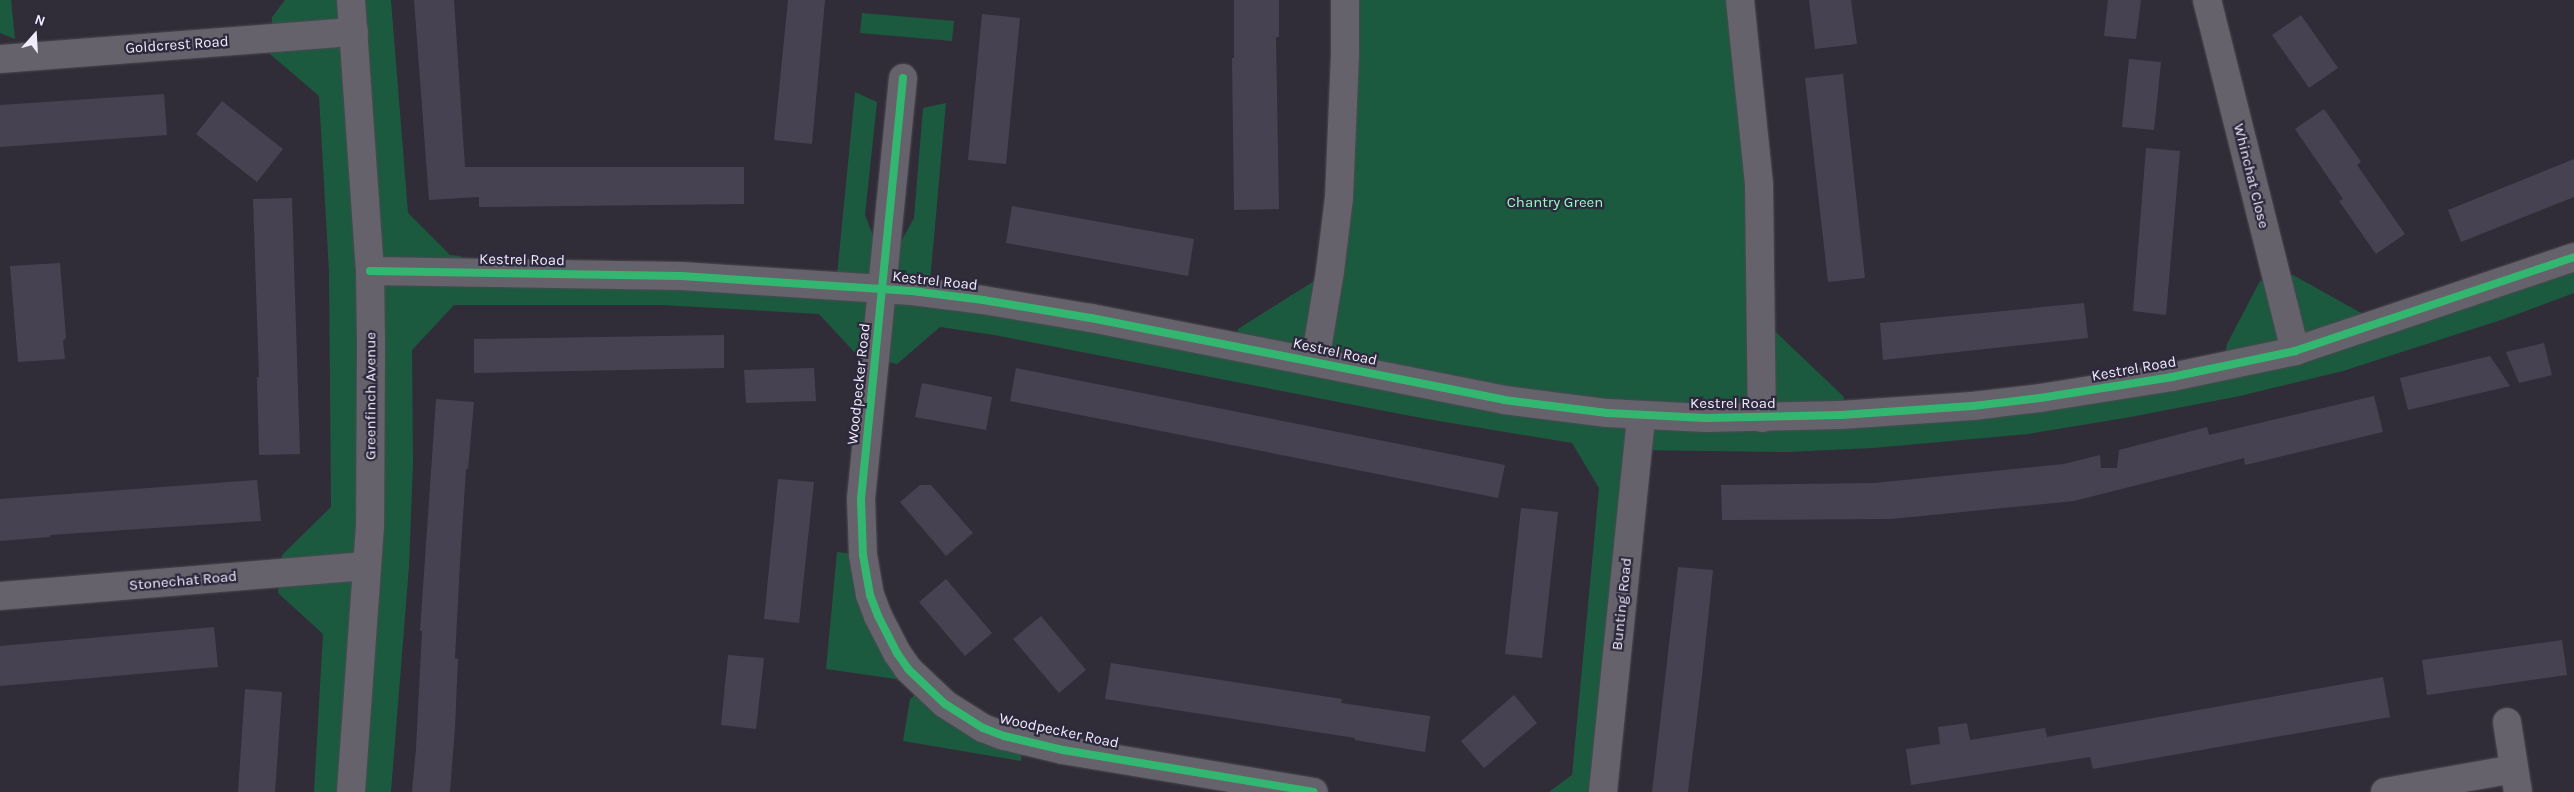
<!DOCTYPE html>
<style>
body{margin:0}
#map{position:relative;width:2574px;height:792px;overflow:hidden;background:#302d38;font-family:Karla,sans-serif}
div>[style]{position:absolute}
.green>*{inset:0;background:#1b5a3e}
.building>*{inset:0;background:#474251}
.roads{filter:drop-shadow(0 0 1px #4c4953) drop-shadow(0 0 1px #4c4953)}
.minor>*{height:28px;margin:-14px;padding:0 14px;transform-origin:14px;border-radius:14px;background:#65626b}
.cycleway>*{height:8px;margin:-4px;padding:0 4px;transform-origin:4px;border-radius:4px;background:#33b770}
span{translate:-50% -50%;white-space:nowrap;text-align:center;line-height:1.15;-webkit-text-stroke:4.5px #2e283d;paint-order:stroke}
.street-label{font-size:15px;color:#f0ecfb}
.park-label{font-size:15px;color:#96fbc3}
.north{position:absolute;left:10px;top:10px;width:50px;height:50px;-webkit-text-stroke:4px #2e283d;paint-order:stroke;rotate:19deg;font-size:14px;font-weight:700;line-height:20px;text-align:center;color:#f0ecfb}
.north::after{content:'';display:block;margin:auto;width:18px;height:22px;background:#f0ecfb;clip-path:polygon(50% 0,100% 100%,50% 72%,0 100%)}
</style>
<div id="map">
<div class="green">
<i style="clip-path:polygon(0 0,11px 0,15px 39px,0 33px)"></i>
<i style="clip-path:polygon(285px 0,391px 0,408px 213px,450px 255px,461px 256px,461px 272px,836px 285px,855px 92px,877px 102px,865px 215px,876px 243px,899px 245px,914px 218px,923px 108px,946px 103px,929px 293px,1234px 346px,1238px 329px,1330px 271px,1345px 0,1740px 0,1760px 317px,1844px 397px,1841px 415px,2223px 366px,2227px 344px,2260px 281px,2293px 275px,2379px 323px,2574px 257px,2574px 293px,2504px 319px,2343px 371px,2240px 396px,2125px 418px,2028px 434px,1873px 448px,1787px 452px,1638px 450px,1603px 792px,1549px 792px,1572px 775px,1599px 488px,1572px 443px,1421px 418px,994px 335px,940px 327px,897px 364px,857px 355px,819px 314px,662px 305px,454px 305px,412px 350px,413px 463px,409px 566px,391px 792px,314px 792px,323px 634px,278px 593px,282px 555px,331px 507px,329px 272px,319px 96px,270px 54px,272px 17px)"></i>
<i style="clip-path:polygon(862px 13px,954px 21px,952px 41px,860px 33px)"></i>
<i style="clip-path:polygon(837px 552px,863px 555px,908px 669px,896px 679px,826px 669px)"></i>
<i style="clip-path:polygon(925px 687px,1023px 741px,1021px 761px,903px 741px,910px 699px)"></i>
</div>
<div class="building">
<i style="clip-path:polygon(414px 0,454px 0,465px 167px,744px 167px,744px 204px,479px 207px,479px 197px,429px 200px)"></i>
<i style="clip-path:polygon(788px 0,825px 0,812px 144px,774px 140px)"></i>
<i style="clip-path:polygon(1234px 0,1279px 0,1279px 37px,1276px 37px,1279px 209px,1234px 210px,1232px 58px,1234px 58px)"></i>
<i style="clip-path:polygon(1809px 0,1851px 0,1857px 44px,1815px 49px)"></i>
<i style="clip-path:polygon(2108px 0,2141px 0,2136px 39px,2104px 36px)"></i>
<i style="clip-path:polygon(982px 14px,1020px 18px,1006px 164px,968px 160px)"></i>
<i style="clip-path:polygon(2301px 15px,2338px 68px,2309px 88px,2272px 35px)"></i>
<i style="clip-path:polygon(2129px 59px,2161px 62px,2154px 130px,2122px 127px)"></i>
<i style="clip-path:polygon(1843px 74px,1865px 278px,1828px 282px,1805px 78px)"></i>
<i style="clip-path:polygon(164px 94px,167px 135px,0 147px,0 105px)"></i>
<i style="clip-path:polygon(222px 101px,283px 149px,257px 182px,196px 134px)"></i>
<i style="clip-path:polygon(2324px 109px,2361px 162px,2357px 165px,2405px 234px,2376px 254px,2339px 201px,2343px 199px,2295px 129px)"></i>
<i style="clip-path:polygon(2146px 148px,2180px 151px,2166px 315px,2133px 311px)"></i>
<i style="clip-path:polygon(2574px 159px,2574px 197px,2461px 242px,2448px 210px)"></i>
<i style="clip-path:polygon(292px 198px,300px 454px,259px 455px,257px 377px,259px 377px,253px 199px)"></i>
<i style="clip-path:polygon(1012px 206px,1194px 239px,1188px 276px,1006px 243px)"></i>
<i style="clip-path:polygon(60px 263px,66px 338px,63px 341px,65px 359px,18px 362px,10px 266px)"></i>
<i style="clip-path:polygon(2084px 303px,2088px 338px,1883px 360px,1880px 323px)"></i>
<i style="clip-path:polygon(724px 335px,724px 368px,474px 373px,474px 339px)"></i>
<i style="clip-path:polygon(2544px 343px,2552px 375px,2519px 383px,2506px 352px)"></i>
<i style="clip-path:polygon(2490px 356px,2510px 386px,2408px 410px,2400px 378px)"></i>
<i style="clip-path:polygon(814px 368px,816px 401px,746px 403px,744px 370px)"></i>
<i style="clip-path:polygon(1016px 368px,1505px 465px,1498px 498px,1010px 401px)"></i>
<i style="clip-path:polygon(922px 383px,992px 397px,986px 430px,915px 417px)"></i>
<i style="clip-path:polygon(2374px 396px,2383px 432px,2245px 465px,2244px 458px,2074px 501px,1891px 519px,1722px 520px,1721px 485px,1874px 483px,2064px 464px,2100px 455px,2101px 468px,2117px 468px,2119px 450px,2207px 427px,2209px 435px)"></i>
<i style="clip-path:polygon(436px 399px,474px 402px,468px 469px,466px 469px,460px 563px,455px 658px,458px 659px,455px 727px,450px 792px,412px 792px,416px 749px,422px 631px,420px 631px)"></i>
<i style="clip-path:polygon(778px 479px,814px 482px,799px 623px,764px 619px)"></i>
<i style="clip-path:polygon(257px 480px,261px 521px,50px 535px,50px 537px,0 541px,0 499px)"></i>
<i style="clip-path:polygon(920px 485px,931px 485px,973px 533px,946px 556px,900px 502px)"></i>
<i style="clip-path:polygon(1521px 508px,1558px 512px,1542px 658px,1505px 654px)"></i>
<i style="clip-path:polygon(1678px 567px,1713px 570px,1702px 676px,1688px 792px,1652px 792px)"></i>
<i style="clip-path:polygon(946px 579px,992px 633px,965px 656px,919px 602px)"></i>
<i style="clip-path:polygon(1041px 616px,1086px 670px,1059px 693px,1013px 639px)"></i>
<i style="clip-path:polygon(214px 627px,218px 667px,0 686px,0 646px)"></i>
<i style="clip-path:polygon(2562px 640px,2567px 675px,2427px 695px,2422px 660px)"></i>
<i style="clip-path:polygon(728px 655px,764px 658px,756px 729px,721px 725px)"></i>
<i style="clip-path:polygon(1111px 663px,1342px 699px,1341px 703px,1430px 716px,1425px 752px,1355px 740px,1355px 738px,1105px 699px)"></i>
<i style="clip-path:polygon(2383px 677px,2390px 717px,2093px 769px,2090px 757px,1911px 785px,1906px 749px,1940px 744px,1938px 727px,1967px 723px,1970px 740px,2045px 728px,2047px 737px)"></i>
<i style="clip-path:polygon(245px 689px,282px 692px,275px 792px,238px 792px)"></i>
<i style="clip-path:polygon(1514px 695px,1537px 723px,1484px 768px,1461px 741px)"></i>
</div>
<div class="roads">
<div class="minor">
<i style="left:351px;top:0;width:272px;rotate:86deg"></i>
<i style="left:370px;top:271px;width:75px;rotate:89.2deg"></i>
<i style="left:371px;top:346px;width:180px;rotate:90.3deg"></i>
<i style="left:370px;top:526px;width:267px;rotate:94.1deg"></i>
<i style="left:1740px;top:0;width:185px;rotate:84.1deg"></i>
<i style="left:1759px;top:184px;width:234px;rotate:89.3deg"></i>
<i style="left:2207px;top:0;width:362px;rotate:75.9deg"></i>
<i style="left:0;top:59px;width:355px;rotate:-4.4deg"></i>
<i style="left:903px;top:78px;width:423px;rotate:95.7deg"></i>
<i style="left:861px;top:499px;width:56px;rotate:88deg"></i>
<i style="left:863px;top:555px;width:41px;rotate:80.1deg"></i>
<i style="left:870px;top:595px;width:22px;rotate:69deg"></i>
<i style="left:878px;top:616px;width:42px;rotate:62.8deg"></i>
<i style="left:897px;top:653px;width:19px;rotate:55deg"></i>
<i style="left:908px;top:669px;width:51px;rotate:43.4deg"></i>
<i style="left:945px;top:704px;width:45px;rotate:32.3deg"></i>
<i style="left:983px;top:728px;width:22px;rotate:21deg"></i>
<i style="left:1004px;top:736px;width:61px;rotate:13.3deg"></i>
<i style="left:1063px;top:750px;width:254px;rotate:9.5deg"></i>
<i style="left:370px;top:271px;width:311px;rotate:0.9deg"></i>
<i style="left:681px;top:276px;width:231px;rotate:3.7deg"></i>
<i style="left:912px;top:291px;width:72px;rotate:7.2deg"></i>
<i style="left:983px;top:300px;width:109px;rotate:9.5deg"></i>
<i style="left:1091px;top:318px;width:421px;rotate:11.2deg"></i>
<i style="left:1504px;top:400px;width:104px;rotate:7.2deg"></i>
<i style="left:1607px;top:413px;width:99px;rotate:2.9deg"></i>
<i style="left:1706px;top:418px;width:135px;rotate:-1.3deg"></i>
<i style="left:1841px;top:415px;width:132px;rotate:-3.9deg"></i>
<i style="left:1973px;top:406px;width:67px;rotate:-6.8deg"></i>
<i style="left:2040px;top:398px;width:134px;rotate:-9deg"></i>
<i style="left:2172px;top:377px;width:126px;rotate:-11.9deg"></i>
<i style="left:2295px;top:351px;width:294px;rotate:-18.6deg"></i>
<i style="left:1315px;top:361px;width:91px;rotate:-80.5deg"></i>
<i style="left:1330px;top:271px;width:74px;rotate:-83deg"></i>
<i style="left:1339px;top:198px;width:145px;rotate:-87.6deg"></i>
<i style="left:1345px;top:53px;width:53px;rotate:-90deg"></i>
<i style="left:0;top:596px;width:368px;rotate:-4.7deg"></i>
<i style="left:2507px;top:722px;width:71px;rotate:81.1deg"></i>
<i style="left:1603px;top:792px;width:378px;rotate:-84.2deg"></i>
<i style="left:2385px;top:792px;width:131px;rotate:-10.1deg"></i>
</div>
</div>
<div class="cycleway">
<i style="left:903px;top:78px;width:423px;rotate:95.7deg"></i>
<i style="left:861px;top:499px;width:56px;rotate:88deg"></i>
<i style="left:863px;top:555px;width:41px;rotate:80.1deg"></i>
<i style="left:870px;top:595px;width:22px;rotate:69deg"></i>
<i style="left:878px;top:616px;width:42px;rotate:62.8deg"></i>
<i style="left:897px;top:653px;width:19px;rotate:55deg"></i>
<i style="left:908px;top:669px;width:51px;rotate:43.4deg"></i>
<i style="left:945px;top:704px;width:45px;rotate:32.3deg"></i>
<i style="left:983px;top:728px;width:22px;rotate:21deg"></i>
<i style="left:1004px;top:736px;width:61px;rotate:13.3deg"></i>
<i style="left:1063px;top:750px;width:254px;rotate:9.5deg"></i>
<i style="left:370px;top:271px;width:311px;rotate:0.9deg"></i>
<i style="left:681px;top:276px;width:231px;rotate:3.7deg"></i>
<i style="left:912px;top:291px;width:72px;rotate:7.2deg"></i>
<i style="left:983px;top:300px;width:109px;rotate:9.5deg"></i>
<i style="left:1091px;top:318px;width:421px;rotate:11.2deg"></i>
<i style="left:1504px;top:400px;width:104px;rotate:7.2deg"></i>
<i style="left:1607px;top:413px;width:99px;rotate:2.9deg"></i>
<i style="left:1706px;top:418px;width:135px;rotate:-1.3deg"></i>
<i style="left:1841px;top:415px;width:132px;rotate:-3.9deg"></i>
<i style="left:1973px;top:406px;width:67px;rotate:-6.8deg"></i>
<i style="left:2040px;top:398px;width:134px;rotate:-9deg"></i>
<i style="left:2172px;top:377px;width:126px;rotate:-11.9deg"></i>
<i style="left:2295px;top:351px;width:294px;rotate:-18.6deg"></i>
</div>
<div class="street-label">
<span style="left:177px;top:45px;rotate:-4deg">Goldcrest Road</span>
<span style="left:2251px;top:176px;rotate:76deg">Whinchat Close</span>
<span style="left:522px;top:260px;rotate:1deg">Kestrel Road</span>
<span style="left:935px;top:281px;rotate:6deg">Kestrel Road</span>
<span style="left:1335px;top:352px;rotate:12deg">Kestrel Road</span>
<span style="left:2134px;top:369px;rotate:-10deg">Kestrel Road</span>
<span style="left:859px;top:384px;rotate:-84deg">Woodpecker Road</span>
<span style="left:371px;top:396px;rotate:-90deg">Greenfinch Avenue</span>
<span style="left:1733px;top:404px">Kestrel Road</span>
<span style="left:183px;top:581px;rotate:-5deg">Stonechat Road</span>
<span style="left:1622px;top:604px;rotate:-84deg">Bunting Road</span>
<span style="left:1059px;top:731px;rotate:12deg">Woodpecker Road</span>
</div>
<div class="park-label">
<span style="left:1555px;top:203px">Chantry Green</span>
</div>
<div class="north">N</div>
</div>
